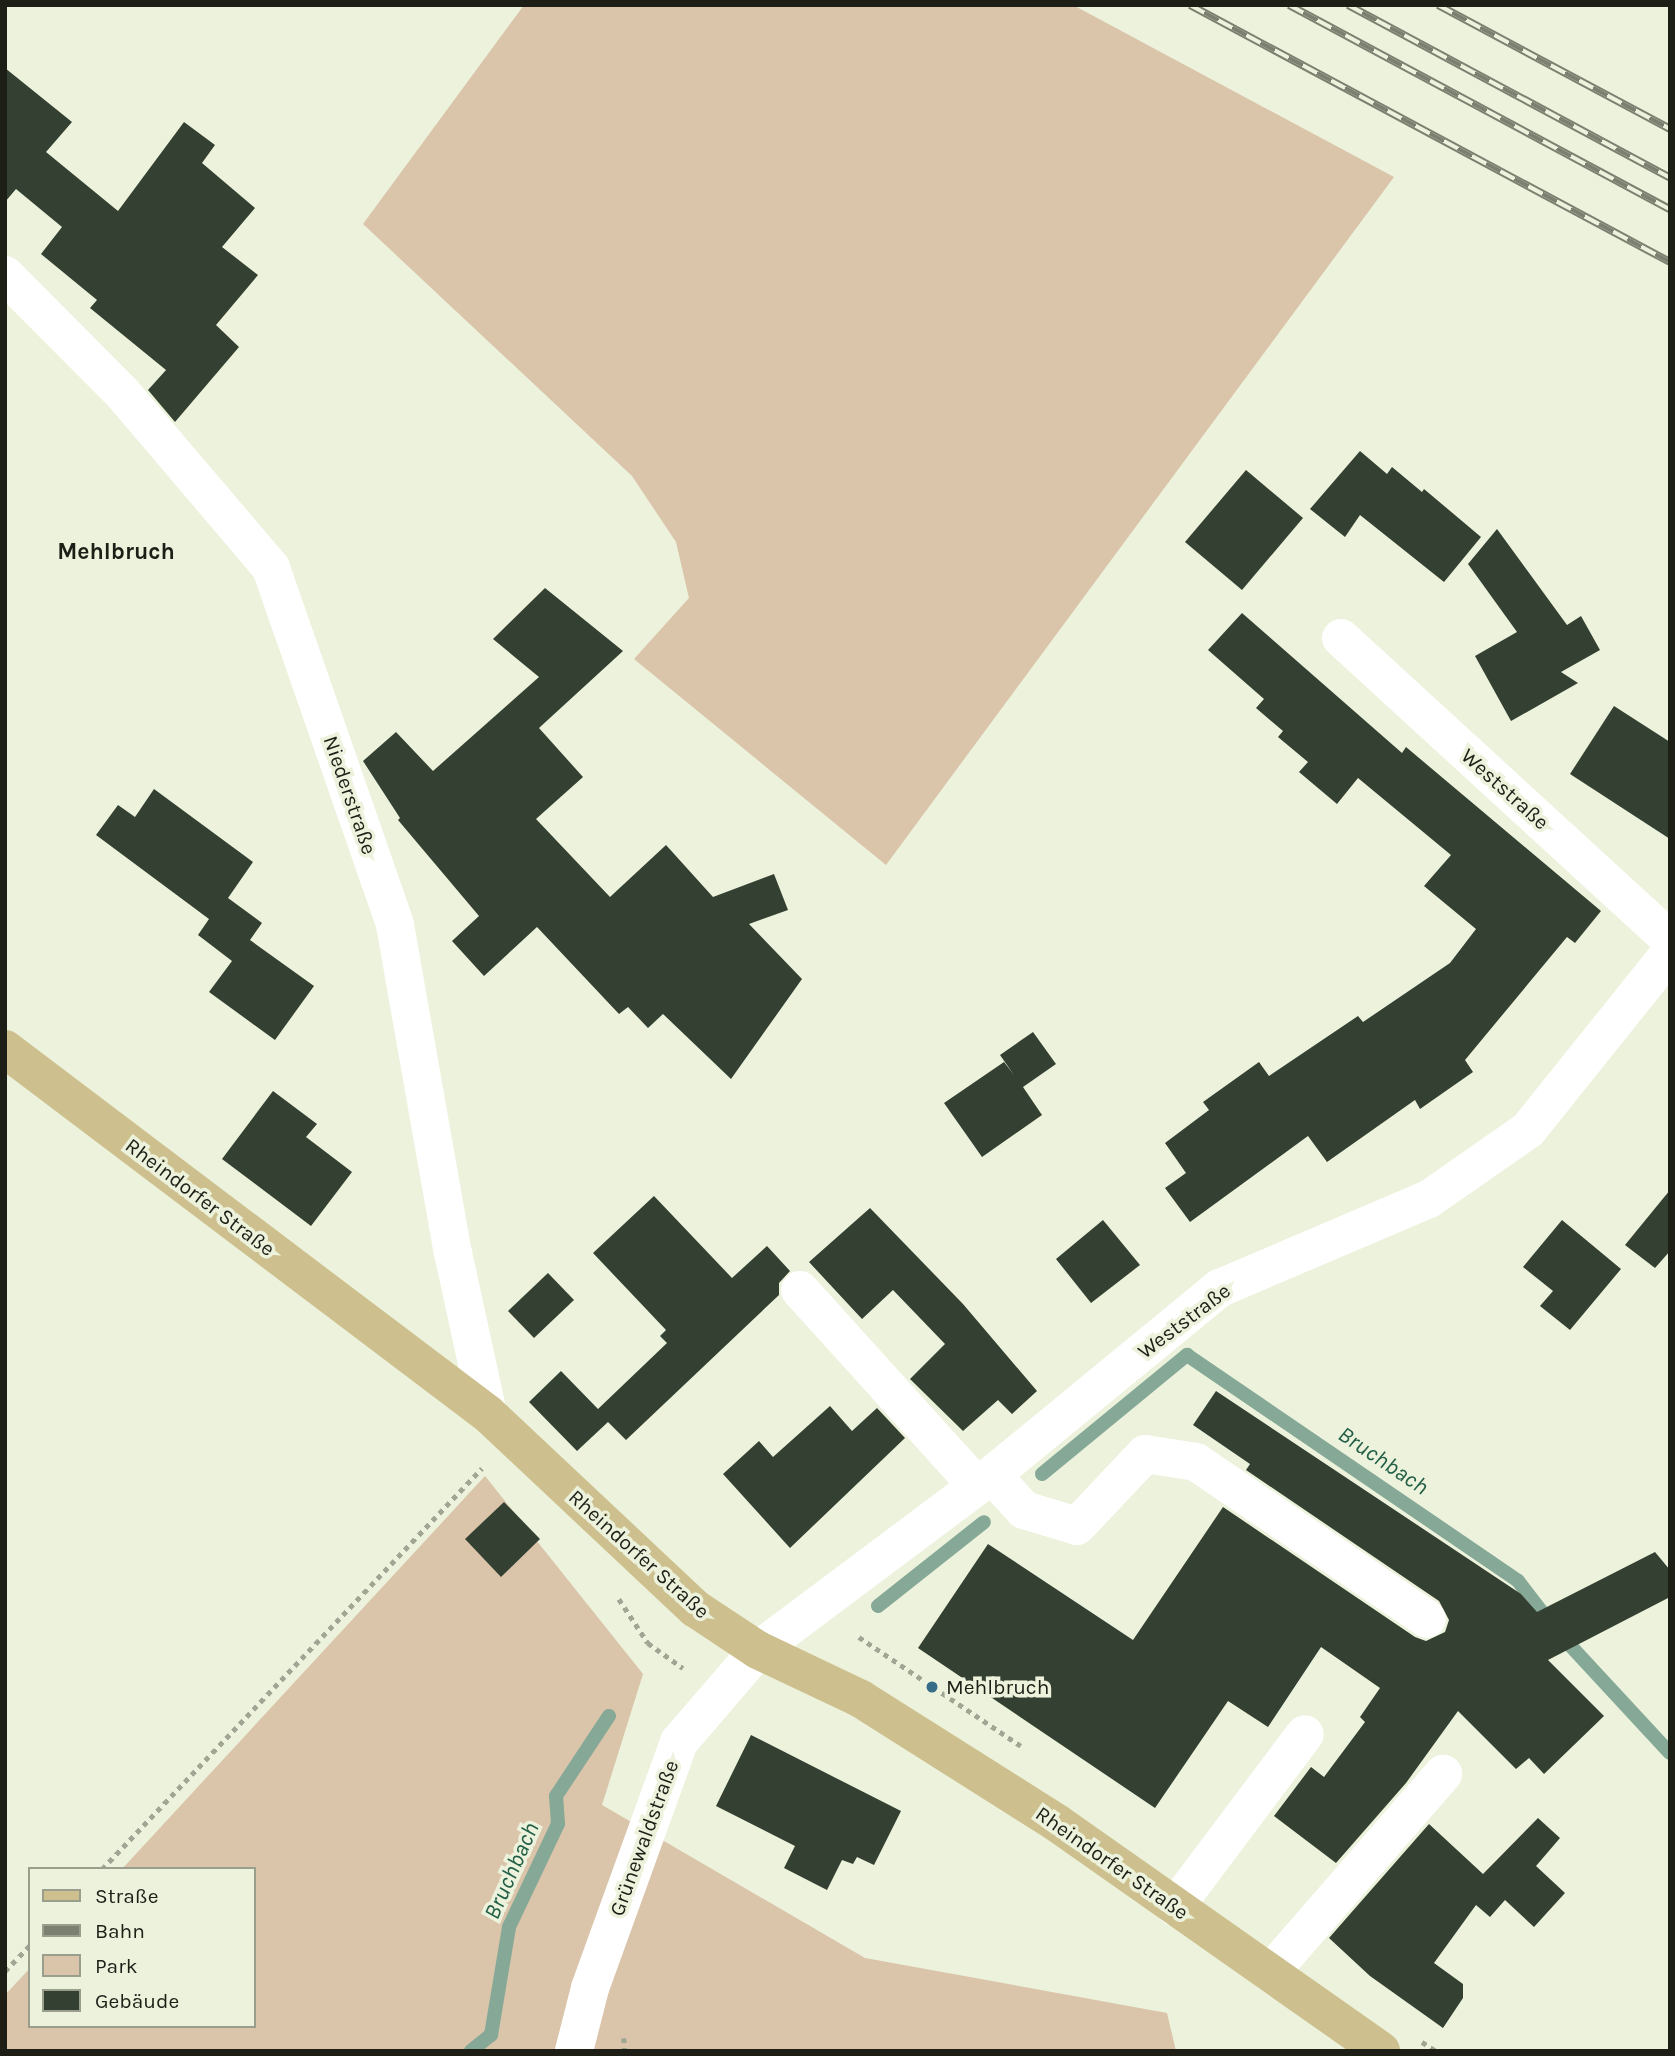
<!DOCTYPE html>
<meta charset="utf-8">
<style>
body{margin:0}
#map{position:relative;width:1675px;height:2056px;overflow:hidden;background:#ecf2db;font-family:Karla,sans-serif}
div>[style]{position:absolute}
.green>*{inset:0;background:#dac4aa}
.stream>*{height:14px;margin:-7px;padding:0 7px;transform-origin:7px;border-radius:7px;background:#85a897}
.building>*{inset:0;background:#344132}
.path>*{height:4.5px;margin-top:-2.25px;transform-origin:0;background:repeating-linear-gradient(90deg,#a1a694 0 5px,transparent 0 10px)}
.minor>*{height:38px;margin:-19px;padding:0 19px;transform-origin:19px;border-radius:19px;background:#fff}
.major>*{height:38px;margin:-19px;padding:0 19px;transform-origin:19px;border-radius:19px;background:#cdc08e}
.rail>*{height:8px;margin-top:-4px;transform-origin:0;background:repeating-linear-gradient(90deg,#ecf2db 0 16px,#7c8071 0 32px);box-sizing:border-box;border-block:2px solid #7c8071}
.dots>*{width:19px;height:19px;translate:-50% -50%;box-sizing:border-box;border:4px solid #ecf2db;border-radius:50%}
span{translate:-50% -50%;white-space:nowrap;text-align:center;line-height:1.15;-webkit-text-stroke:7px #ecf2db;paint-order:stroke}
.street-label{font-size:21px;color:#1d1f17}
.poi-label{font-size:21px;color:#1d1f17}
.left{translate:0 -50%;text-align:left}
.neighbourhood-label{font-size:23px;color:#1d1f17;font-weight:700}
.water-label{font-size:23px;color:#225f47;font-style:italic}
.frame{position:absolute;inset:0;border:7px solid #1d1f17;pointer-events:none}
.legend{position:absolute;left:28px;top:1867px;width:228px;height:161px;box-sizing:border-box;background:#ecf2db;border:2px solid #999e8d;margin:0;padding:9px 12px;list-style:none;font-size:21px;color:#1d1f17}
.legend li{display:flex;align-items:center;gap:14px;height:35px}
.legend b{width:35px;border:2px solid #999e8d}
</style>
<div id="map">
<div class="green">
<i style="clip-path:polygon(524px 5px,1073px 5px,1394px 177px,886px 865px,634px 659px,689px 598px,676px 542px,632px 476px,363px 224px)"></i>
<i style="clip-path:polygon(485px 1476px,643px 1674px,602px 1805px,865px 1958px,1167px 2013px,1176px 2051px,5px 2051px,5px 1995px,30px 1968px,30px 2026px,254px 2026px,254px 1869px,122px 1869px)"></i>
</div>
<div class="stream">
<i style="left:1042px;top:1474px;width:188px;rotate:-39.4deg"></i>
<i style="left:1187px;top:1355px;width:401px;rotate:34.3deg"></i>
<i style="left:1518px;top:1581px;width:61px;rotate:52.4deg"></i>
<i style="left:1555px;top:1629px;width:169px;rotate:47.2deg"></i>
<i style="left:878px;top:1606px;width:135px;rotate:-38.4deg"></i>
<i style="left:471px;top:2051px;width:26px;rotate:-39deg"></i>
<i style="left:491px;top:2035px;width:109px;rotate:-80.5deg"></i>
<i style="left:509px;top:1927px;width:114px;rotate:-64.6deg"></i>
<i style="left:558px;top:1824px;width:28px;rotate:-94deg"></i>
<i style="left:556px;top:1796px;width:96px;rotate:-56.5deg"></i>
</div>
<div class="building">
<i style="clip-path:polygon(5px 68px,72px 122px,46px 152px,118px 211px,184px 122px,215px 145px,202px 163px,255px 208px,222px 247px,258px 275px,216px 325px,239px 347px,175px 422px,148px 390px,166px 370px,90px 308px,97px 300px,41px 254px,62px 227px,16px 189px,5px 202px)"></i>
<i style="clip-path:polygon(1360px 451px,1387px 474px,1392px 467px,1422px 492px,1424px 489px,1481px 537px,1444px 582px,1360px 515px,1345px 537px,1310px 509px)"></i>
<i style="clip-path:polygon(1246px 470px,1303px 518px,1242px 590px,1185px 542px)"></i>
<i style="clip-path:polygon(1497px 529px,1567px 625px,1581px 616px,1600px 650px,1561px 672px,1578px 683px,1511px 721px,1475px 656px,1517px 632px,1468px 564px)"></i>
<i style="clip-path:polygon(545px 588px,623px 651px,539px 728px,583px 777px,536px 819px,610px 897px,666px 845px,713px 897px,774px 874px,788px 910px,749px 924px,802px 979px,731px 1079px,663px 1014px,648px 1028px,628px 1007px,619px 1014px,537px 927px,484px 976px,452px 941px,479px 916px,398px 820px,400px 818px,363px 761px,396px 732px,433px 771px,539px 677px,493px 639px)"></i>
<i style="clip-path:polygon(1242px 613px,1402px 753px,1406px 747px,1601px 911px,1575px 943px,1567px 937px,1465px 1060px,1473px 1072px,1420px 1109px,1415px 1100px,1327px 1162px,1308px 1136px,1190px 1222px,1165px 1188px,1186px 1173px,1165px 1143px,1209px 1110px,1203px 1102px,1259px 1062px,1269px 1076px,1358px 1016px,1363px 1022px,1450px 963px,1476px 929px,1424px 886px,1451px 855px,1358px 778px,1337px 804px,1299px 772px,1308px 762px,1278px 737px,1283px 731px,1256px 708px,1264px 699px,1208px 650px)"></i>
<i style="clip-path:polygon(1614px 706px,1670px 742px,1670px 839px,1570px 774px)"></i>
<i style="clip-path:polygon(154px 789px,253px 862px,228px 898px,262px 923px,250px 940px,314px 986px,275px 1040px,209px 992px,232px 961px,198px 935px,209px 919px,96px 835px,118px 805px,135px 817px)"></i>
<i style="clip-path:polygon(1033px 1032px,1056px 1064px,1023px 1087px,1042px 1115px,982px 1157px,944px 1103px,1004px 1062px,1014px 1075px,1000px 1055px)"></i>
<i style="clip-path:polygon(273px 1091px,317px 1124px,306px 1137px,352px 1172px,311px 1226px,222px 1159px)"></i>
<i style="clip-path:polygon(1670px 1190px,1670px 1251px,1655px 1268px,1625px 1245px)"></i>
<i style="clip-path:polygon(654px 1196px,732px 1278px,767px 1246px,790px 1271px,779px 1283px,779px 1295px,626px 1440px,608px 1422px,577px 1451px,529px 1402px,561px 1371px,598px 1409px,667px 1343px,660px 1336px,666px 1330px,593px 1253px)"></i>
<i style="clip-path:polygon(870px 1208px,963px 1304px,1037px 1391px,1012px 1414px,998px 1400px,963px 1431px,910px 1379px,945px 1344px,893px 1290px,862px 1319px,809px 1262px)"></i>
<i style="clip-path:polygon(1103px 1220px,1140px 1265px,1091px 1303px,1056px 1259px)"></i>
<i style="clip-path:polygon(1562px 1220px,1621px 1269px,1570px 1330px,1540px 1306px,1553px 1291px,1523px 1267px)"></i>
<i style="clip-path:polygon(548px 1273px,574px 1300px,534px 1338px,508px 1311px)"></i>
<i style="clip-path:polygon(1216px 1391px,1521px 1594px,1537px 1612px,1655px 1552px,1670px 1570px,1670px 1597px,1548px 1660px,1604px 1716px,1544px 1774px,1529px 1758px,1516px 1769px,1458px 1711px,1406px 1783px,1336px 1863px,1274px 1816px,1311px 1767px,1324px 1777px,1365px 1722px,1360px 1717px,1380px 1688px,1321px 1647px,1268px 1727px,1228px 1701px,1155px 1808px,918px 1648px,988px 1544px,1133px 1640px,1223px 1507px,1415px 1637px,1426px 1641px,1445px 1632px,1449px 1620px,1439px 1601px,1246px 1470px,1250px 1464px,1193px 1425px)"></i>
<i style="clip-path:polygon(830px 1406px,852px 1431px,877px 1408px,905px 1438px,790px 1548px,723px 1474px,759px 1441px,773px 1457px)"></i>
<i style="clip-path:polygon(504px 1502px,540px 1539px,501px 1577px,465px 1539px)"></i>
<i style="clip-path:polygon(751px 1735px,901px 1811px,874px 1865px,857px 1857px,853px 1864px,842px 1860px,827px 1890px,784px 1868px,795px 1846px,716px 1806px)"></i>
<i style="clip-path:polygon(1538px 1818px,1560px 1838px,1536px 1866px,1565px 1893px,1534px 1927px,1505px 1900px,1490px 1917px,1476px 1905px,1434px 1963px,1463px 1984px,1463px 1998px,1443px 2028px,1370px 1976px,1329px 1938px,1429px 1824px,1483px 1874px)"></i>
</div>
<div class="path">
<i style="left:619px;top:1599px;width:53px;rotate:56.6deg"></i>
<i style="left:648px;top:1643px;width:43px;rotate:35.5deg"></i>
<i style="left:859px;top:1637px;width:195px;rotate:33.9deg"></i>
<i style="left:102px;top:1869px;width:552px;rotate:-46.54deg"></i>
<i style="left:5px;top:1971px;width:36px;rotate:-46deg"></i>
<i style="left:624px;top:2038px;width:13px;rotate:86deg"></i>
<i style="left:1422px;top:2042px;width:17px;rotate:33deg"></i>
</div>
<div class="minor">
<i style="left:5px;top:275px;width:169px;rotate:45.2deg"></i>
<i style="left:124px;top:395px;width:227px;rotate:49.6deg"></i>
<i style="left:271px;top:568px;width:378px;rotate:70.8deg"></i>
<i style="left:395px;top:925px;width:333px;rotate:80deg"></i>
<i style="left:453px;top:1253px;width:165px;rotate:77.7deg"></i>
<i style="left:1341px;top:638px;width:447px;rotate:42.5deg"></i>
<i style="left:800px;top:1290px;width:264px;rotate:47.9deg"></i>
<i style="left:992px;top:1475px;width:47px;rotate:47.6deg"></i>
<i style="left:1024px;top:1510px;width:55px;rotate:16.8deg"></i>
<i style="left:1077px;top:1526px;width:99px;rotate:-46.6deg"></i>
<i style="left:1145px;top:1454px;width:52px;rotate:8.9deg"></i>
<i style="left:1196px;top:1462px;width:279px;rotate:34.2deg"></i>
<i style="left:1175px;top:1907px;width:216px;rotate:-53.1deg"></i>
<i style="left:1270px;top:1973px;width:264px;rotate:-49deg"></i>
<i style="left:574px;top:2051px;width:65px;rotate:-75.7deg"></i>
<i style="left:590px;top:1988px;width:262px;rotate:-70.1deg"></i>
<i style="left:679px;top:1742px;width:121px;rotate:-49.3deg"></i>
<i style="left:758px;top:1650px;width:292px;rotate:-36.8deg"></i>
<i style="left:992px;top:1475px;width:295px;rotate:-39.4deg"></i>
<i style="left:1220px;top:1288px;width:227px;rotate:-23.1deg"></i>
<i style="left:1429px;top:1199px;width:121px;rotate:-34.9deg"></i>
<i style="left:1528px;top:1130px;width:227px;rotate:-51.3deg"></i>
</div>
<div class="major">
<i style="left:5px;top:1049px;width:605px;rotate:37.08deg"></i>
<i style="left:488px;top:1414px;width:285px;rotate:43.2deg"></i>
<i style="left:696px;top:1609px;width:74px;rotate:33.5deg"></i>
<i style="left:758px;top:1650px;width:114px;rotate:25.4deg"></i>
<i style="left:861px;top:1699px;width:232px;rotate:32.3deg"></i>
<i style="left:1057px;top:1823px;width:396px;rotate:35.1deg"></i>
</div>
<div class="rail">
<i style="left:1190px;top:5px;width:544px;rotate:28.17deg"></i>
<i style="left:1289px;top:5px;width:432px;rotate:28.2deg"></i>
<i style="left:1348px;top:5px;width:366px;rotate:28.2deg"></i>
<i style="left:1438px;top:5px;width:263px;rotate:28.1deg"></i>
</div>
<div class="dots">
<i style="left:932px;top:1687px;background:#376d88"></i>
</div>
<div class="street-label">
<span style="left:1505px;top:789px;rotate:42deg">Weststraße</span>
<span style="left:350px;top:795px;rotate:71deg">Niederstraße</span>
<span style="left:200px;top:1197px;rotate:37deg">Rheindorfer Straße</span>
<span style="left:1184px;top:1321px;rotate:-37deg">Weststraße</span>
<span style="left:639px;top:1554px;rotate:42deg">Rheindorfer Straße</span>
<span style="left:644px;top:1838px;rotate:-70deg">Grünewaldstraße</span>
<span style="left:1112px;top:1863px;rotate:35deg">Rheindorfer Straße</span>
</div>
<div class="poi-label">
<span class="left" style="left:946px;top:1687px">Mehlbruch</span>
</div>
<div class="neighbourhood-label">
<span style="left:116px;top:552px">Mehlbruch</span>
</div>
<div class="water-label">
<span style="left:1383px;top:1461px;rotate:34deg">Bruchbach</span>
<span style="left:512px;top:1871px;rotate:-66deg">Bruchbach</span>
</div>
<div class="frame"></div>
<ul class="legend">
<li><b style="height:9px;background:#cdc08e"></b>Straße</li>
<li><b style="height:9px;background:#7c8071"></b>Bahn</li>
<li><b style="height:19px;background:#dac4aa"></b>Park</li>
<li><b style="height:19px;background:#344132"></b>Gebäude</li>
</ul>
</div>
